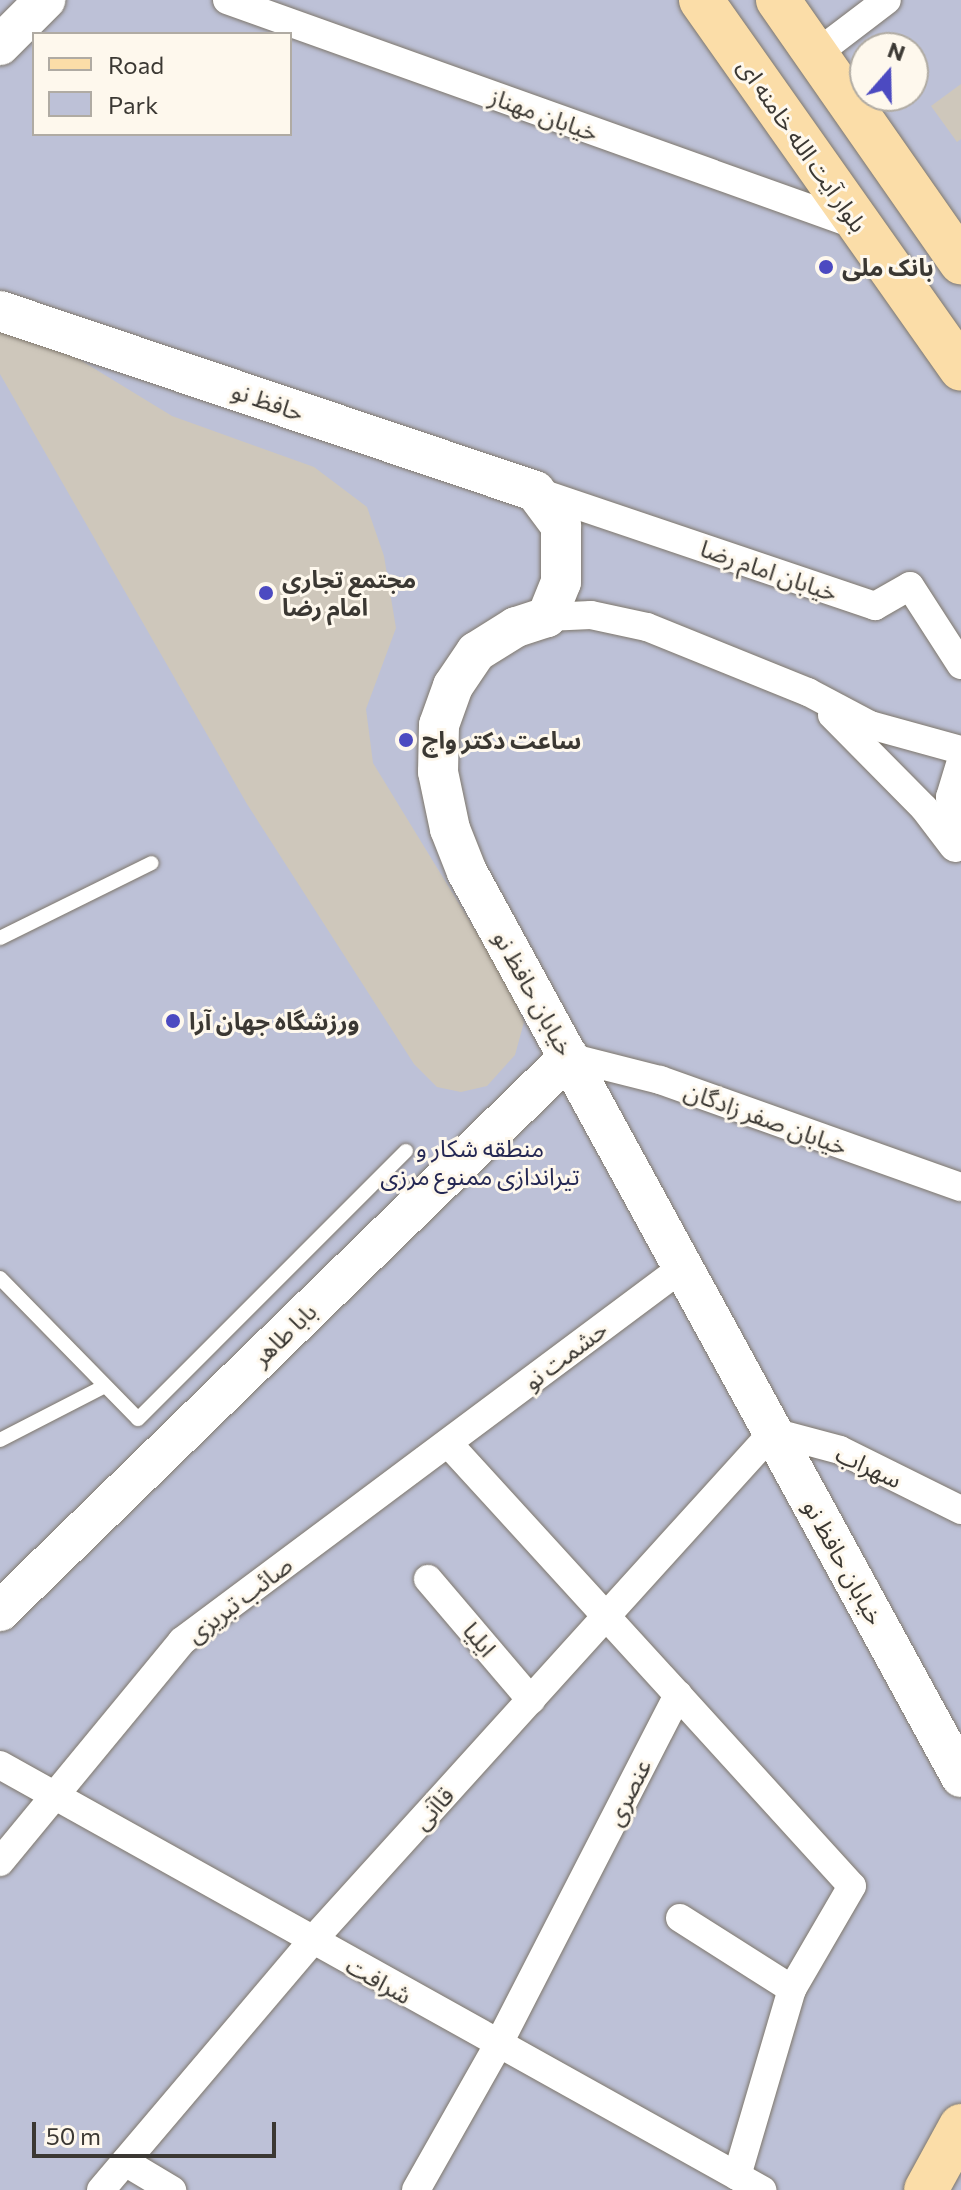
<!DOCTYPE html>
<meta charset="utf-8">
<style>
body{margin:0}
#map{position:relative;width:961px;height:2190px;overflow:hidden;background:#f2eade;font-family:Commissioner,"Noto Sans Arabic",sans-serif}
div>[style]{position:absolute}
.green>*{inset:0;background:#bdc1d7}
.building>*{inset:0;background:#cec7bb}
.roads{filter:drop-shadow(0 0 2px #7e776c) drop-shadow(0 0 2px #7e776c)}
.lane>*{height:14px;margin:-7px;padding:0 7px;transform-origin:7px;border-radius:7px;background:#fff}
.street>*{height:28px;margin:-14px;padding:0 14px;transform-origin:14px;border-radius:14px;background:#fff}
.secondary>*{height:40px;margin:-20px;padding:0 20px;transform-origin:20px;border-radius:20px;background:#fff}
.primary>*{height:44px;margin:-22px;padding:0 22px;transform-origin:22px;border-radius:22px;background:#fbdda8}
.dots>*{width:22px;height:22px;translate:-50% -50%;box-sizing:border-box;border:4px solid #fef8ed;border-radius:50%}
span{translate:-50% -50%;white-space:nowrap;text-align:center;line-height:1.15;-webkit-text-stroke:6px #fef8ed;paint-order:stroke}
.street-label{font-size:24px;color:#3b3833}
.poi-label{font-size:24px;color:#3b3833;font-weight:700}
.left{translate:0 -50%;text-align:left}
.park-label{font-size:24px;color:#252854}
.legend{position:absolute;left:32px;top:32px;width:260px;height:104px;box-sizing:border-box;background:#fef8ed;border:2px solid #b0aba3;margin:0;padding:10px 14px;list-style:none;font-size:24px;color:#3b3833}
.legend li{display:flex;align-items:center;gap:16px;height:40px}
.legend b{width:40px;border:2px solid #b0aba3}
.north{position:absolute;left:849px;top:32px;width:80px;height:80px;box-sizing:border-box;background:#fef8ed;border:2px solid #b0aba3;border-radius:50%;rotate:20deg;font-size:22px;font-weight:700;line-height:32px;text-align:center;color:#3b3833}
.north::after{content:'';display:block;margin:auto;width:28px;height:36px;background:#4c4ac1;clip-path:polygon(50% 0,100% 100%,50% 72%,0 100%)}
.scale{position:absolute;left:32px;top:2122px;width:244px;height:36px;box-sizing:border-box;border:4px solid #3b3833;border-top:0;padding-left:10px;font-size:24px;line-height:28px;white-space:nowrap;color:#3b3833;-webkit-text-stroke:6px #fef8ed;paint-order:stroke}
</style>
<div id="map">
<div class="green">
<i style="clip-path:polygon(evenodd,0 0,961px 0,961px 2190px,0 2190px,0 0,34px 34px,290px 34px,290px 134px,34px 134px,34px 34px,0 0,865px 48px,913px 48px,913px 96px,865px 96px,865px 48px)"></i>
</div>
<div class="building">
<i style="clip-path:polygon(961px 84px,961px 139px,957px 142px,931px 106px)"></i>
<i style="clip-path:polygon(0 311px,172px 416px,314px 467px,367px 507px,384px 556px,396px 628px,366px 709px,373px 763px,505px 979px,524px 1022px,515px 1055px,487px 1086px,461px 1092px,437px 1087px,414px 1064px,247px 804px,0 374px)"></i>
</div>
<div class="roads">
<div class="lane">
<i style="left:0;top:938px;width:169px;rotate:-26.3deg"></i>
<i style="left:0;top:1278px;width:197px;rotate:45.6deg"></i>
<i style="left:138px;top:1419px;width:379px;rotate:-45deg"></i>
<i style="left:0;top:1440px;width:118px;rotate:-27.2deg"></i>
</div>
<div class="street">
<i style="left:227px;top:0;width:671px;rotate:19.68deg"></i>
<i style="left:816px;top:54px;width:89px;rotate:-37.3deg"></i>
<i style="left:535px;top:491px;width:359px;rotate:18.7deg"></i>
<i style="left:875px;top:606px;width:40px;rotate:-29.7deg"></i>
<i style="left:910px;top:586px;width:94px;rotate:57.2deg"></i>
<i style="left:547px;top:617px;width:44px;rotate:-2.6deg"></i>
<i style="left:591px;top:615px;width:57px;rotate:12.1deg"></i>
<i style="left:647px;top:627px;width:174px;rotate:22deg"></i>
<i style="left:808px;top:692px;width:70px;rotate:28deg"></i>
<i style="left:870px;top:725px;width:94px;rotate:15.4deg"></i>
<i style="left:832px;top:715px;width:131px;rotate:45.3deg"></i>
<i style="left:924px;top:808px;width:48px;rotate:52.7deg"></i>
<i style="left:955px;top:848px;width:51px;rotate:-95.6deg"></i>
<i style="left:950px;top:797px;width:39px;rotate:-73deg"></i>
<i style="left:569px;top:1057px;width:94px;rotate:14.2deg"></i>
<i style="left:660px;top:1080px;width:319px;rotate:19.6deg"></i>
<i style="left:428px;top:1579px;width:159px;rotate:49.6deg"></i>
<i style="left:678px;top:1695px;width:258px;rotate:47.7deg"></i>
<i style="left:852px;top:1886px;width:119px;rotate:120.2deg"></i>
<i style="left:792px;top:1989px;width:195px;rotate:106.4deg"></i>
<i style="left:0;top:1765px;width:873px;rotate:29.15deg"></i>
<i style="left:0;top:1862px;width:286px;rotate:-50.5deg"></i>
<i style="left:182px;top:1641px;width:625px;rotate:-36.74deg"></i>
<i style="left:680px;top:1918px;width:133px;rotate:32.4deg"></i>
<i style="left:125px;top:2162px;width:55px;rotate:30.8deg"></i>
<i style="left:101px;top:2190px;width:325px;rotate:-49.7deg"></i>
<i style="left:311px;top:1942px;width:688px;rotate:-47.83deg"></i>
<i style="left:773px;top:1432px;width:69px;rotate:15deg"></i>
<i style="left:840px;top:1450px;width:135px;rotate:26.4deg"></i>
<i style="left:416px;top:2190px;width:167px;rotate:-60.5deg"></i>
<i style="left:498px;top:2045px;width:394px;rotate:-62.8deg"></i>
<i style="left:678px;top:1695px;width:341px;rotate:-132.4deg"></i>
</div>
<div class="secondary">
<i style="left:0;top:45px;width:64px;rotate:-45deg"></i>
<i style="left:0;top:311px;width:564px;rotate:18.6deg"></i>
<i style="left:535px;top:491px;width:44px;rotate:53.4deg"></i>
<i style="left:561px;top:526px;width:56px;rotate:90deg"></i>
<i style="left:561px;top:582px;width:38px;rotate:112deg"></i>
<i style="left:547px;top:617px;width:33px;rotate:162deg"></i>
<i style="left:516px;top:627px;width:47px;rotate:148deg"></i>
<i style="left:476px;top:652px;width:41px;rotate:124.1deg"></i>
<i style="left:453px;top:686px;width:41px;rotate:109.7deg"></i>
<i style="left:439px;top:725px;width:47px;rotate:91.2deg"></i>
<i style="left:438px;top:772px;width:58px;rotate:78.1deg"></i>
<i style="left:450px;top:829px;width:46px;rotate:68.4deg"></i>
<i style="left:467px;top:872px;width:1031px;rotate:61.37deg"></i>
<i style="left:0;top:1611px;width:794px;rotate:-44.23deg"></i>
</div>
<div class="primary">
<i style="left:701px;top:0;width:451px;rotate:54.8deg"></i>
<i style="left:778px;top:0;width:320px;rotate:55.1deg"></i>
<i style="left:926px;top:2190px;width:73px;rotate:-61.3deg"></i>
</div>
</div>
<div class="dots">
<i style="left:826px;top:267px;background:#4c4ac1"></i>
<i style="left:266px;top:593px;background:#4c4ac1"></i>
<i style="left:406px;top:740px;background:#4c4ac1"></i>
<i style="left:173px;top:1021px;background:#4c4ac1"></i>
</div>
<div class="street-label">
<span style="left:544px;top:114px;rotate:20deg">خیابان مهناز</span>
<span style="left:803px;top:145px;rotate:55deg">بلوار آیت الله خامنه ای</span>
<span style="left:268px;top:401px;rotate:19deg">حافظ نو</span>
<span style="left:769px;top:570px;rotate:19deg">خیابان امام رضا</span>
<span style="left:534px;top:993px;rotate:61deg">خیابان حافظ نو</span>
<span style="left:766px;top:1118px;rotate:20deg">خیابان صفر زادگان</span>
<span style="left:284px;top:1334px;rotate:-44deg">بابا طاهر</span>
<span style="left:565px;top:1355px;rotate:-37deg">حشمت نو</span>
<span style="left:869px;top:1466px;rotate:25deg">سهراب</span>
<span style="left:844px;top:1562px;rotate:61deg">خیابان حافظ نو</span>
<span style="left:239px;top:1599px;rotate:-37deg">صائب تبریزی</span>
<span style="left:480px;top:1639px;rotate:50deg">ایلیا</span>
<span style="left:628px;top:1792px;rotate:-63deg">عنصری</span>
<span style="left:433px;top:1808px;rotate:-48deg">قاآنی</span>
<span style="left:379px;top:1980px;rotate:29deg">شرافت</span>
</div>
<div class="poi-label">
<span class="left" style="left:842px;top:267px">بانک ملی</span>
<span class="left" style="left:282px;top:593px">مجتمع تجاری<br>امام رضا</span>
<span class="left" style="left:422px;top:740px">ساعت دکتر واچ</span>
<span class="left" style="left:189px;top:1021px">ورزشگاه جهان آرا</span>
</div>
<div class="park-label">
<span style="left:480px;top:1162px">منطقه شکار و<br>تیراندازی ممنوع مرزی</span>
</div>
<ul class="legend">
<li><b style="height:10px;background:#fbdda8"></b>Road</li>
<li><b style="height:22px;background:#bdc1d7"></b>Park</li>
</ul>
<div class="north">N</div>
<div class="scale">50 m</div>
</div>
